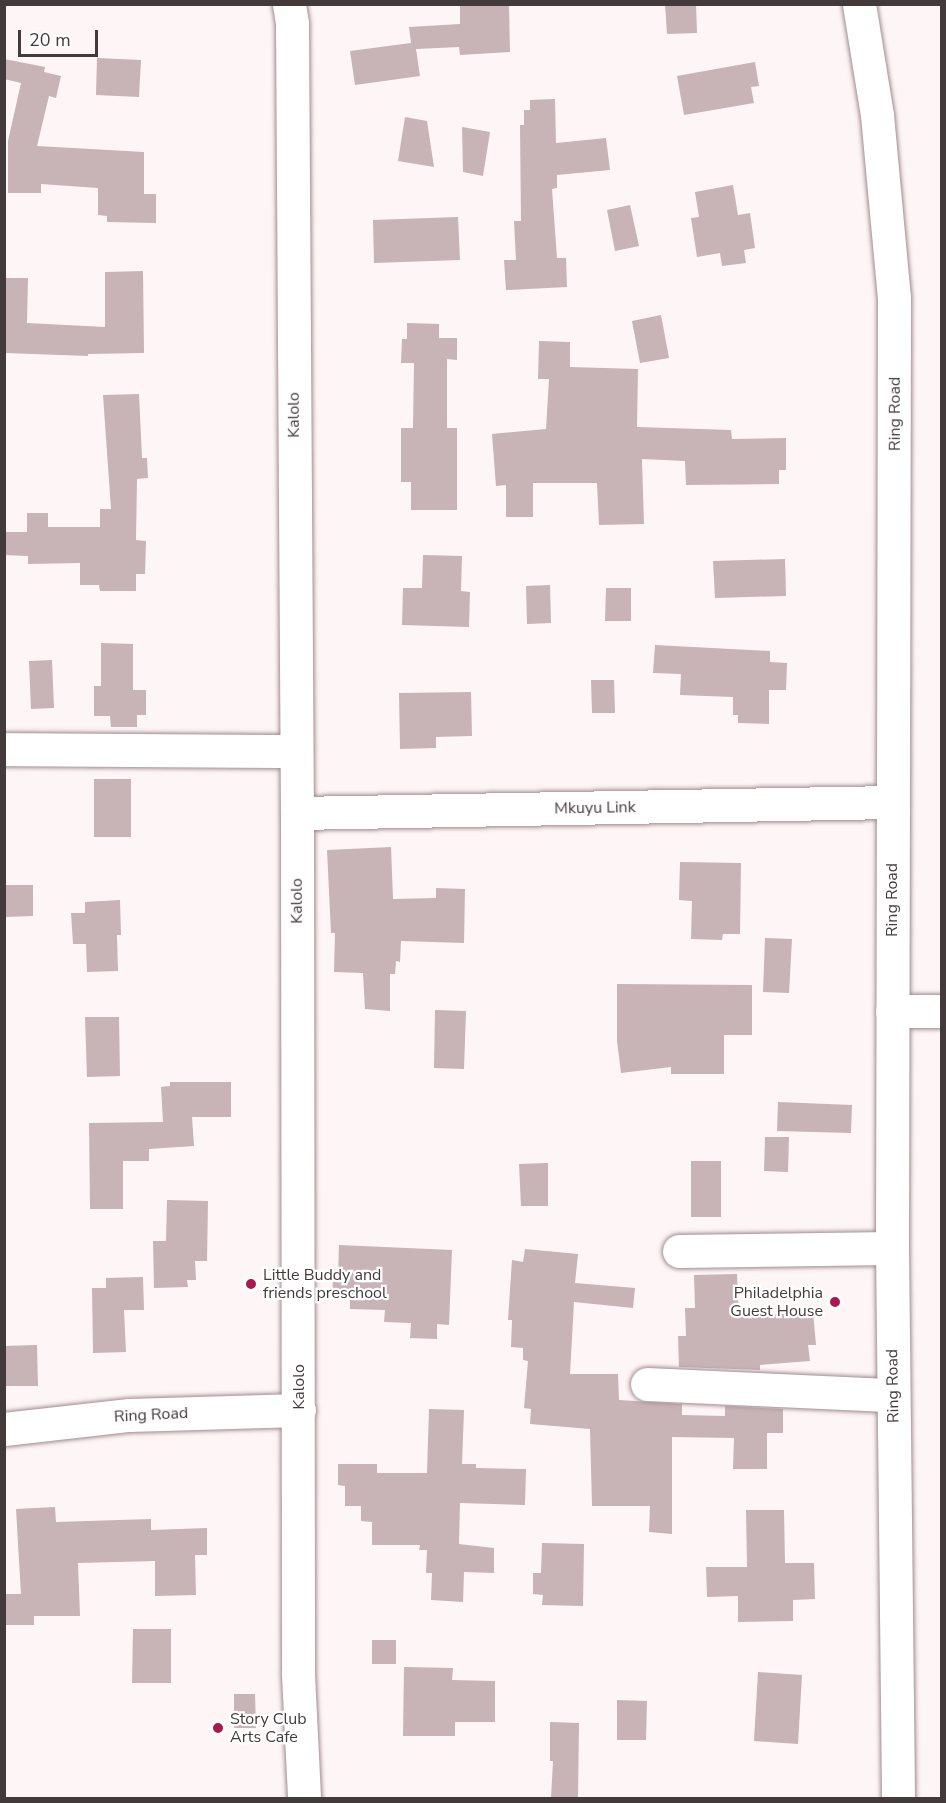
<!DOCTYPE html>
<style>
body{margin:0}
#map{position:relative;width:946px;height:1803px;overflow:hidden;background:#fef5f6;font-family:"Nunito Sans",sans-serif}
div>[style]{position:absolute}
.building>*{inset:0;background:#c8b3b7}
.roads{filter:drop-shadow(0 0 2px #a08c90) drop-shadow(0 0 2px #a08c90)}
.minor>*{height:33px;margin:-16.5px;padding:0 16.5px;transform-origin:16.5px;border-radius:16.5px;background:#fff}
.dots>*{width:16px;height:16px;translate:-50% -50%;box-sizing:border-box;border:3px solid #fff;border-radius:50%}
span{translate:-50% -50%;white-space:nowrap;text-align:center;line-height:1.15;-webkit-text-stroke:4.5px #fff;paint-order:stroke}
.street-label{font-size:16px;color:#433a3c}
.poi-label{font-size:16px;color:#433a3c}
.left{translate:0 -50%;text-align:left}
.right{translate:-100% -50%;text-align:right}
.frame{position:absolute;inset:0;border:6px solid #433a3c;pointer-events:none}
.scale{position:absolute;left:18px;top:30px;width:80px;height:27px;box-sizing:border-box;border:3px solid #433a3c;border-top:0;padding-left:8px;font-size:18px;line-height:21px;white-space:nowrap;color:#433a3c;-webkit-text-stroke:4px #fff;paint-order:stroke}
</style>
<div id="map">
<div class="building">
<i style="clip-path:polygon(460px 4px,509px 4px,510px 52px,460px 55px,459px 47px,416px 49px,420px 76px,355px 85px,350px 51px,411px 43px,409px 27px,460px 24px)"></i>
<i style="clip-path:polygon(665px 4px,696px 4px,697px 33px,667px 34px)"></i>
<i style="clip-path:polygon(97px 58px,141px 60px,139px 97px,96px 95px)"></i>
<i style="clip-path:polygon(4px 59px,45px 67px,44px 72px,61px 76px,56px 98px,49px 96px,37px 146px,144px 152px,144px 194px,156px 194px,156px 223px,107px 222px,107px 216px,98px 215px,98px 188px,41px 184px,41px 193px,8px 193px,8px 141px,21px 83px,4px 79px)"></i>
<i style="clip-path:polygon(755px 62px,759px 86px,751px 87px,754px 103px,684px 115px,677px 76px)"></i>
<i style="clip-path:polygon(555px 99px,556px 143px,606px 138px,610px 170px,557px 175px,557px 188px,552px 189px,557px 258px,566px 258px,567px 287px,506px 290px,504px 260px,516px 260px,514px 221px,521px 221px,520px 125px,524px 125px,524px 110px,530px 110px,530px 100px)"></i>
<i style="clip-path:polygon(405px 117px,427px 121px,434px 167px,398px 161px)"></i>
<i style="clip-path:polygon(462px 127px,490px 132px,483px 176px,463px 172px)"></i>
<i style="clip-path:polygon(733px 185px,738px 215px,750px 213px,755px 248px,744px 250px,746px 263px,722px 266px,720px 253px,697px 257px,691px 218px,699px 217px,695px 192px)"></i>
<i style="clip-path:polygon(630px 205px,639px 246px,615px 251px,607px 210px)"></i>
<i style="clip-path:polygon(458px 217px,460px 260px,374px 263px,373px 220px)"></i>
<i style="clip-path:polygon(143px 271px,144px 353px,88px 354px,88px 356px,5px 353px,6px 278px,28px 278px,27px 323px,105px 327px,105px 272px)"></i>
<i style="clip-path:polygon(661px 315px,669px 358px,640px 363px,632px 321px)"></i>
<i style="clip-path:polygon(407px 323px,439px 324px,439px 338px,457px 338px,457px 360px,447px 359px,447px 428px,457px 428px,457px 510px,411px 510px,411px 482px,401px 482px,401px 428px,413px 428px,414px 363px,401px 363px,402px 339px,407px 339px)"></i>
<i style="clip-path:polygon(539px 341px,570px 342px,570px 367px,638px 369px,637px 427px,731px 430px,732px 439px,786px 438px,786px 470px,779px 470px,779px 484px,686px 485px,685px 461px,642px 459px,644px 524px,599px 525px,597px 483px,533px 483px,533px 517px,506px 517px,506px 485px,496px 486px,492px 434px,546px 429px,549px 379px,538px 379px)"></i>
<i style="clip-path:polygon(139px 394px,142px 458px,147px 458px,148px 478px,137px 479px,136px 540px,146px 541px,145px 574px,136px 574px,136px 591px,100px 591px,99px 585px,80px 585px,80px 563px,28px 564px,28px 556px,4px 555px,4px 532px,27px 532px,27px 513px,48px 513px,48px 527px,100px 527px,100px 509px,111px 509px,103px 395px)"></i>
<i style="clip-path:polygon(423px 555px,462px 556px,461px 591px,470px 592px,469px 627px,402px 625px,403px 588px,422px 588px)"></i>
<i style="clip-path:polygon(785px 559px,786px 596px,715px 598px,713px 561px)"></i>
<i style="clip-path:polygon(550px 585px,551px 623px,527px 624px,526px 586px)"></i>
<i style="clip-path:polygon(606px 588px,631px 588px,631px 621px,605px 621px)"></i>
<i style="clip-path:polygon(101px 643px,133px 644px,133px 690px,146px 690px,146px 715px,137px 715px,137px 727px,111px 727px,110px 716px,94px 716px,94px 686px,101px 686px)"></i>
<i style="clip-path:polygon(655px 645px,770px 651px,770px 662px,787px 663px,786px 690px,769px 690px,769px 724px,738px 723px,738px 715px,733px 715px,733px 697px,680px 695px,681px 674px,653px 673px)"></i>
<i style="clip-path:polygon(52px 660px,54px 708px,31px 709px,29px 661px)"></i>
<i style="clip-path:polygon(591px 680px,614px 680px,615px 713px,592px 713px)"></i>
<i style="clip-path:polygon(471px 692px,472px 736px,436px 737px,436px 748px,400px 749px,399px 693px)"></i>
<i style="clip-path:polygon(94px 779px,131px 779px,131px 837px,94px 837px)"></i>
<i style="clip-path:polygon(391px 847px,393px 899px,436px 898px,436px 888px,465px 889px,464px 943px,401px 941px,400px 962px,396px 961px,395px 974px,390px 974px,390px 1011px,365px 1009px,363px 973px,334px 972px,335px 933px,331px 933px,327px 850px)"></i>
<i style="clip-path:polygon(680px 862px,741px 863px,740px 934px,723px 934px,722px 940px,691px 939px,692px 901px,679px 900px)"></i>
<i style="clip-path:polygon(4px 885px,33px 885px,33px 916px,4px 917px)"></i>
<i style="clip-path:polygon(120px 900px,121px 935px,117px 935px,118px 971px,87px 972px,86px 944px,73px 944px,71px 913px,85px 913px,85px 902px)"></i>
<i style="clip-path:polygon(765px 938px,792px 939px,789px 993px,763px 992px)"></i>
<i style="clip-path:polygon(617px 984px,752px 985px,752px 1035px,724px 1035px,724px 1074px,671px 1074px,671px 1067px,621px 1073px,617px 1041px)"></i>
<i style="clip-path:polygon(435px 1010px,466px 1011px,464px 1069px,434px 1068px)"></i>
<i style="clip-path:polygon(85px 1017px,119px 1017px,120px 1076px,87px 1077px)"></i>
<i style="clip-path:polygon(170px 1082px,231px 1082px,231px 1117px,192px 1117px,194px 1146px,149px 1149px,149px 1161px,123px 1161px,123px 1209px,90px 1209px,89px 1123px,163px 1122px,161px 1087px,170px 1086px)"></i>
<i style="clip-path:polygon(778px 1102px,852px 1105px,851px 1133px,777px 1131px)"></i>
<i style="clip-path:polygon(765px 1137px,789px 1137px,788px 1172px,764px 1171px)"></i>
<i style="clip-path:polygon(691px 1161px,721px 1161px,721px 1217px,691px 1217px)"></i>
<i style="clip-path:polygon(548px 1163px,548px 1206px,521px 1206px,519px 1164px)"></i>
<i style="clip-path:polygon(167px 1200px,208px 1201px,207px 1261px,195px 1261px,196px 1280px,187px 1280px,188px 1287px,154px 1288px,153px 1241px,166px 1241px)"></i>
<i style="clip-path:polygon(339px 1245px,452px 1250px,449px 1325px,437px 1324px,437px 1339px,410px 1338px,411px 1323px,384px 1322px,385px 1310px,350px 1309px,350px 1298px,332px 1297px,333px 1276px,338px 1276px)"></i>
<i style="clip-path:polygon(525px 1249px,578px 1254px,575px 1283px,635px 1288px,633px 1308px,574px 1302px,570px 1374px,618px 1374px,619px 1400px,682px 1404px,682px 1415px,725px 1416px,725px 1406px,783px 1409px,783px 1433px,767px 1433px,767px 1469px,733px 1469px,734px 1438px,672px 1437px,672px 1534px,649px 1532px,650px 1506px,592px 1506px,590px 1429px,530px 1424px,531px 1409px,524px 1408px,528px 1361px,523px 1360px,523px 1348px,511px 1347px,512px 1320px,508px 1320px,512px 1260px,523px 1262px)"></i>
<i style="clip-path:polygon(737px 1274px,739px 1317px,813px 1312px,816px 1345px,808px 1345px,810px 1361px,760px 1365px,760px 1370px,679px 1367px,678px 1336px,686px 1336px,685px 1308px,695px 1308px,694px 1275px)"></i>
<i style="clip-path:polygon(143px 1277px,144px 1310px,124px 1310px,126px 1352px,93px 1353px,92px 1288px,106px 1288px,106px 1278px)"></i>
<i style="clip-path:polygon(37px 1345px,38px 1386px,4px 1386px,4px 1346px)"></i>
<i style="clip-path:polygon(429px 1409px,464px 1410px,462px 1464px,476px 1464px,476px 1468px,526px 1469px,525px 1505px,460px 1503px,459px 1544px,494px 1548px,494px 1573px,464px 1572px,463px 1602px,431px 1600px,432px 1573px,426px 1573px,427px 1550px,419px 1550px,420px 1545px,372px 1545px,372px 1522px,361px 1521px,361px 1506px,345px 1506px,345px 1486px,338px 1485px,338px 1464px,377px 1464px,377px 1473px,427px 1473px)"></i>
<i style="clip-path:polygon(55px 1507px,56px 1522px,151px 1519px,151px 1530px,207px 1528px,207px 1555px,195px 1555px,196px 1595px,155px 1596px,155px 1561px,78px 1563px,80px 1616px,34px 1616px,34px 1625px,4px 1625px,4px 1594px,21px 1594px,16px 1509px)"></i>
<i style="clip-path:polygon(746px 1510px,784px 1510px,785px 1563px,814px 1563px,815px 1599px,793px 1600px,793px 1621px,738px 1622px,738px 1596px,707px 1597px,706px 1567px,747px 1567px)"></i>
<i style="clip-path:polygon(542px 1543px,584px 1544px,583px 1606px,542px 1605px,543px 1595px,533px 1594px,533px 1573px,541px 1573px)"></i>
<i style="clip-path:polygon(133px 1629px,171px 1629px,171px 1683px,132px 1683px)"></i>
<i style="clip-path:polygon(372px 1640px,396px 1640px,396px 1664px,372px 1664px)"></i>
<i style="clip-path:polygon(404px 1667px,453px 1668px,452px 1680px,495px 1681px,495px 1722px,455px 1722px,455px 1736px,403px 1736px)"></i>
<i style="clip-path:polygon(758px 1672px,802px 1675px,798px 1744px,754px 1741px)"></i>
<i style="clip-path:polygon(234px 1694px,255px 1694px,256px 1728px,234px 1728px)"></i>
<i style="clip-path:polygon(617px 1700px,647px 1701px,646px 1740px,617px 1740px)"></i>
<i style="clip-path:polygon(550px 1722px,579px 1723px,578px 1798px,551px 1798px,553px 1761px,550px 1761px)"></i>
</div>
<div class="roads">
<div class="minor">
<i style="left:289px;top:4px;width:20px;rotate:81deg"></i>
<i style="left:292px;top:24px;width:789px;rotate:89.64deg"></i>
<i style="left:297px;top:813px;width:861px;rotate:89.93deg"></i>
<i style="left:298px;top:1674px;width:124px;rotate:87.2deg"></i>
<i style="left:859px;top:4px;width:112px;rotate:80.8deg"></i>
<i style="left:877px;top:115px;width:183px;rotate:84.7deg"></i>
<i style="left:894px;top:297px;width:951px;rotate:90.12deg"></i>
<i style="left:892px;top:1248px;width:550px;rotate:89.37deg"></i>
<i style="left:4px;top:749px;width:291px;rotate:0.4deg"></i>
<i style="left:297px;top:813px;width:596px;rotate:-1.06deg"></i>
<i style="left:892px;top:1011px;width:50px"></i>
<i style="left:679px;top:1251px;width:213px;rotate:-0.8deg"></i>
<i style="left:647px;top:1384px;width:246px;rotate:2.6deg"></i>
<i style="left:4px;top:1429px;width:126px;rotate:-6.4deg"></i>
<i style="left:129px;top:1415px;width:170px;rotate:-1.7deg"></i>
</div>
</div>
<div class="dots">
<i style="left:251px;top:1284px;background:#aa184f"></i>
<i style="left:835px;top:1302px;background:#aa184f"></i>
<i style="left:218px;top:1728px;background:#aa184f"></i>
</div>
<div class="street-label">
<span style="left:895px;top:414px;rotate:-90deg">Ring Road</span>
<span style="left:294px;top:415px;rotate:-90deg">Kalolo</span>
<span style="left:595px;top:808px;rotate:-1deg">Mkuyu Link</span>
<span style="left:892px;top:900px;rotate:-90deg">Ring Road</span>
<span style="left:297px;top:901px;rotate:-90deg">Kalolo</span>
<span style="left:893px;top:1386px;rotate:-91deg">Ring Road</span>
<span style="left:299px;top:1387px;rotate:-90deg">Kalolo</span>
<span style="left:151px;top:1415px;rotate:-3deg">Ring Road</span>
</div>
<div class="poi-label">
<span class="left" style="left:263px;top:1284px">Little Buddy and<br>friends preschool</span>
<span class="right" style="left:823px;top:1302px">Philadelphia<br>Guest House</span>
<span class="left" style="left:230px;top:1728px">Story Club<br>Arts Cafe</span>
</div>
<div class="frame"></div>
<div class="scale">20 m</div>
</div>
